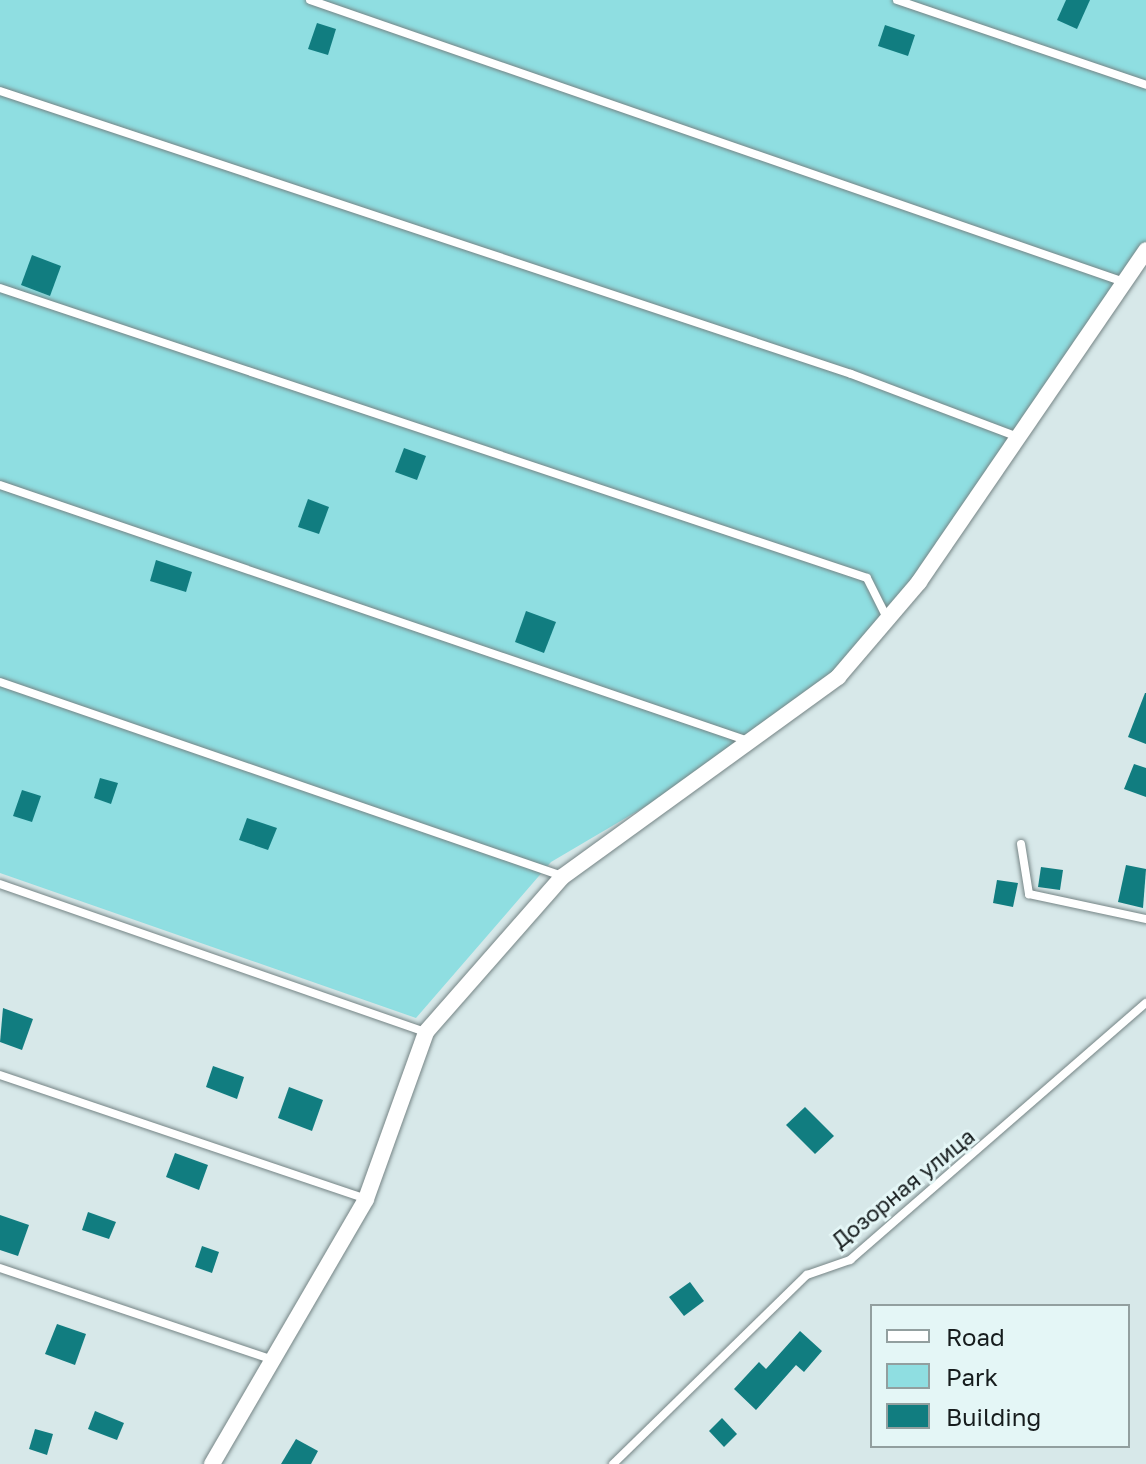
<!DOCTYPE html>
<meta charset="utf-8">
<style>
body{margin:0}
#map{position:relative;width:1146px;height:1464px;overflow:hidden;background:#d7e8e9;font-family:"Golos Text",sans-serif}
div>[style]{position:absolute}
.green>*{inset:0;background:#8fdee1}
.building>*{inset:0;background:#117d80}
.roads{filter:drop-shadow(0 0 2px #758485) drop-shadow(0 0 2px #758485)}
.lane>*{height:8px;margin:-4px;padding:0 4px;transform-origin:4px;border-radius:4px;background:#fff}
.street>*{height:16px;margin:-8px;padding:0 8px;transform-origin:8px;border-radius:8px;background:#fff}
span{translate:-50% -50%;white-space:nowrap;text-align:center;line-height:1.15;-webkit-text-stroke:6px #e4f6f6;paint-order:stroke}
.street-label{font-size:22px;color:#161c1d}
.legend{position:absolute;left:870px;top:1304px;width:260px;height:144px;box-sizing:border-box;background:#e4f6f6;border:2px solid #929f9f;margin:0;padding:10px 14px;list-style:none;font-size:24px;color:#161c1d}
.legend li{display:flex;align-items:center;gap:16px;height:40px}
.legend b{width:40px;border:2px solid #929f9f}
</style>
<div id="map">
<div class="green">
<i style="clip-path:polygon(0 0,1146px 0,1146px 250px,1018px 437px,838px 677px,753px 743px,551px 862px,416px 1018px,0 873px)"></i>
</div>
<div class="building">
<i style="clip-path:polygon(1066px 0,1090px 0,1077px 29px,1057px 20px)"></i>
<i style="clip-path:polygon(317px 23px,336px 29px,328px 55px,308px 49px)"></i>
<i style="clip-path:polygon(885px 25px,915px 35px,908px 56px,878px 46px)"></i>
<i style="clip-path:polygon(32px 255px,61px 266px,50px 296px,21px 285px)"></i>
<i style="clip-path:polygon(404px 448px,426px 456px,417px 480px,395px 472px)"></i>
<i style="clip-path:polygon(308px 499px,329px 507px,319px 534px,298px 527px)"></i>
<i style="clip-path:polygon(156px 560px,192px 572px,186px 592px,150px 581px)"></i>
<i style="clip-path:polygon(526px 611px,556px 622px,544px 653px,515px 642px)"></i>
<i style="clip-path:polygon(1145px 693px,1146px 693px,1146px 744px,1128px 737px)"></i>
<i style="clip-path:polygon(1134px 764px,1146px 768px,1146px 797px,1124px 789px)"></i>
<i style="clip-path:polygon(100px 778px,118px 783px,111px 804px,94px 798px)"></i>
<i style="clip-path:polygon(22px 790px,41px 796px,32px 822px,13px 816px)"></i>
<i style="clip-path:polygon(247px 818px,277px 828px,268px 850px,239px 840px)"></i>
<i style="clip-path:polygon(1126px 865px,1146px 869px,1143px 908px,1118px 902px)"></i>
<i style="clip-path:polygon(1041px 867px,1063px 870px,1060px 890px,1038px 887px)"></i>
<i style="clip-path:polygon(997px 880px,1018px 883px,1013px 907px,993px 903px)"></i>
<i style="clip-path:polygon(3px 1008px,33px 1019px,22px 1050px,0 1042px)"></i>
<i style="clip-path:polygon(213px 1066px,244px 1077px,237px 1099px,206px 1087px)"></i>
<i style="clip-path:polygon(289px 1087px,323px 1100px,312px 1131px,278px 1118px)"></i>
<i style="clip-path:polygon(805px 1107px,834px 1136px,815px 1154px,786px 1125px)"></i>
<i style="clip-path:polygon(175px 1153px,208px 1165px,199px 1190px,166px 1177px)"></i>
<i style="clip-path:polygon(88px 1212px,116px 1222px,109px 1239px,82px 1230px)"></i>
<i style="clip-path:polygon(0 1215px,29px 1225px,18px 1256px,0 1250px)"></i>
<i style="clip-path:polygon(202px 1246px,219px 1252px,212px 1273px,195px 1267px)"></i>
<i style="clip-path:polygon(690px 1282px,704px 1301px,684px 1316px,669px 1297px)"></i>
<i style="clip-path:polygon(57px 1324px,86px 1334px,75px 1365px,45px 1354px)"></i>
<i style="clip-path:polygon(800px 1331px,822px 1351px,804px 1372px,796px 1365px,756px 1410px,734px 1389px,759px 1362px,766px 1369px)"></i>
<i style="clip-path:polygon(95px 1411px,124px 1423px,117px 1440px,88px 1429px)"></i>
<i style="clip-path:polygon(722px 1418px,737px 1434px,724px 1447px,709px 1431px)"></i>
<i style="clip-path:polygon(35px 1429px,53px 1434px,47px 1455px,29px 1449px)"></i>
<i style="clip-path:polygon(296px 1439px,318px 1451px,311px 1464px,281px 1464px)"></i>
</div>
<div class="roads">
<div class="lane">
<i style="left:310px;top:0;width:861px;rotate:19.11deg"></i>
<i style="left:897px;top:0;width:263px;rotate:18.8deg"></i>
<i style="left:0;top:91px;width:897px;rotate:18.39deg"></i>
<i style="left:851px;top:374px;width:178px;rotate:20.7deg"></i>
<i style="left:0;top:288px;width:914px;rotate:18.49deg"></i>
<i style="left:867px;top:578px;width:45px;rotate:63.4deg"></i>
<i style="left:0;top:485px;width:791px;rotate:18.89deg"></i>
<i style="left:0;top:682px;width:595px;rotate:19.04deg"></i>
<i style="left:1021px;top:844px;width:51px;rotate:80.9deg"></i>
<i style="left:1029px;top:894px;width:120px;rotate:12.1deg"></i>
<i style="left:0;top:884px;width:450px;rotate:19.2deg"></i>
<i style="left:0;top:1075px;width:386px;rotate:18.7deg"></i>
<i style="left:0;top:1268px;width:289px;rotate:18.6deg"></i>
<i style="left:613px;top:1464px;width:271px;rotate:-44.3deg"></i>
<i style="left:807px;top:1275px;width:46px;rotate:-19.2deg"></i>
<i style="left:850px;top:1260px;width:392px;rotate:-41deg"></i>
</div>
<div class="street">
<i style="left:212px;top:1464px;width:306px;rotate:-59.8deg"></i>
<i style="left:366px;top:1199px;width:177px;rotate:-70.2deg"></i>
<i style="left:426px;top:1032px;width:206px;rotate:-48.7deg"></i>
<i style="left:562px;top:877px;width:341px;rotate:-35.9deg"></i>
<i style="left:838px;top:677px;width:125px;rotate:-49.5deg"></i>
<i style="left:919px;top:582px;width:402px;rotate:-55.6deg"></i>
</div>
</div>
<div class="street-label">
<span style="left:903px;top:1188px;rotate:-39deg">Дозорная улица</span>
</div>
<ul class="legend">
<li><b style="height:10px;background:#fff"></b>Road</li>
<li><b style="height:22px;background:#8fdee1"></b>Park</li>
<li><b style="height:22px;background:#117d80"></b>Building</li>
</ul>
</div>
